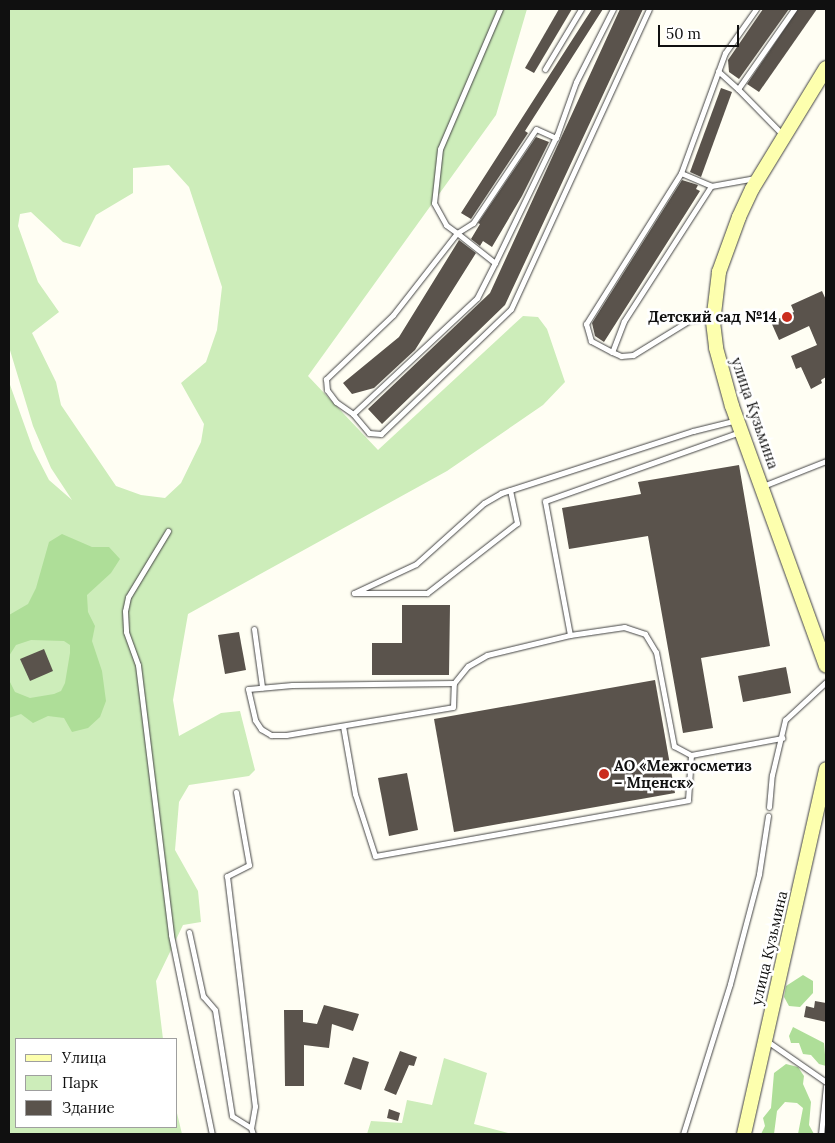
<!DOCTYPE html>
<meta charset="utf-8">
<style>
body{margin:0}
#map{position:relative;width:835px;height:1143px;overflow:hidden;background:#fffef3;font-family:Lora,serif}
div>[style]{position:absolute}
.green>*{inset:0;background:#cdedba}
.forest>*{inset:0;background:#aede98}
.building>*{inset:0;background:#5a534c}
.roads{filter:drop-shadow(0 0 1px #434343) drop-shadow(0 0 1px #434343)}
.service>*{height:5px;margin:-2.5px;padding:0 2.5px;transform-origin:2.5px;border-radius:2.5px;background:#fff}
.secondary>*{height:14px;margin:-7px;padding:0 7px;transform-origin:7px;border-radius:7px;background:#fdffae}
.dots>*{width:14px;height:14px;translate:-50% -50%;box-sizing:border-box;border:2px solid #fff;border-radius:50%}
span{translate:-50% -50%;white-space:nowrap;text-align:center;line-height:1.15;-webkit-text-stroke:5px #fff;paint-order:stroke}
.poi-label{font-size:15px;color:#101010;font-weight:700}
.right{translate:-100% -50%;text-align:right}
.left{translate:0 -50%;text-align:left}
.street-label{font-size:15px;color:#101010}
.frame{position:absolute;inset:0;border:10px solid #101010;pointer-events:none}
.legend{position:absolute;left:15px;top:1038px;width:162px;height:90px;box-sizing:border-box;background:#fff;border:1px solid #9f9f9f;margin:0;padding:6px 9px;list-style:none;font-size:15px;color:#101010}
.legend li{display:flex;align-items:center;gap:10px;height:25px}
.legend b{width:25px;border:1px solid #9f9f9f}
.scale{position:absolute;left:658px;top:25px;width:81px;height:22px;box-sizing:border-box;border:2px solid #101010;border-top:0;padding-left:6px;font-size:15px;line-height:18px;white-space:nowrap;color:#101010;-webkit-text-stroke:4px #fff;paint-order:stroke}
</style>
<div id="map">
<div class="green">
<i style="clip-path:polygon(evenodd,9px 9px,527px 9px,496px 115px,308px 376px,378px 450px,523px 316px,538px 317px,547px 329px,565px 382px,543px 405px,447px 471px,188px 614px,173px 700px,179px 736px,221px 713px,240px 711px,255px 770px,249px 776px,189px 785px,179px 802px,175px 850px,198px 891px,201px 922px,183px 925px,156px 981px,163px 1039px,16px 1039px,16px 1127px,176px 1127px,176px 1109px,182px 1134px,9px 1134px,9px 382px,33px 449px,49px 480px,72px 500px,51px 468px,33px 426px,9px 347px,9px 9px,169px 165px,189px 187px,222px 287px,217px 330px,206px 362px,181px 383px,204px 424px,201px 442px,181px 483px,165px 498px,141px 495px,116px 486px,61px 405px,56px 382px,32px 333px,59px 312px,38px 282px,18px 226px,20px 214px,31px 212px,63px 242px,80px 247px,96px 215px,133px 193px,133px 168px,169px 165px)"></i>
<i style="clip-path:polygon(444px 1058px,487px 1073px,474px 1124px,512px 1134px,367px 1134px,371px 1121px,402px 1123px,407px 1100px,432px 1105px)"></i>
</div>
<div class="forest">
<i style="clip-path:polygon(62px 534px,92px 547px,109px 547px,120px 559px,111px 573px,87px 595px,88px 612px,95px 626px,92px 641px,102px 671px,106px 701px,100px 717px,88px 728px,72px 732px,64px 718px,48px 716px,33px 723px,21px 714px,9px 718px,9px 680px,15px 692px,30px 698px,54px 694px,61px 691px,65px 683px,70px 653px,70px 645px,64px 641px,31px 640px,16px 645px,9px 656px,9px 615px,28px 604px,36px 588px,49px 542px)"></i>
<i style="clip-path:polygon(803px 975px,813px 981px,813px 993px,800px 1007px,789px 1006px,784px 997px,786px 986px)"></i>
<i style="clip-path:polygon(793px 1027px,824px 1043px,826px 1066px,819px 1064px,811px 1055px,803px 1054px,799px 1043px,791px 1043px,789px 1036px)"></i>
<i style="clip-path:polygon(786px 1064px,798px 1067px,804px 1076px,803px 1084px,811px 1102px,809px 1125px,814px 1134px,798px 1134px,803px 1108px,797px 1103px,785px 1102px,777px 1111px,774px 1134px,761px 1134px,765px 1126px,763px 1118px,771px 1108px,774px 1073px)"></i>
</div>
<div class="building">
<i style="clip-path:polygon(559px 9px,572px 9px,534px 73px,525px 68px)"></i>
<i style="clip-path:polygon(592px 9px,603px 9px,525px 131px,528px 133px,471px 219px,461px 213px)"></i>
<i style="clip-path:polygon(620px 9px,643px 9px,505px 305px,382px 424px,368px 409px,490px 293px)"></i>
<i style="clip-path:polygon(763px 9px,789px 9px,739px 79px,729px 72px,728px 60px)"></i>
<i style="clip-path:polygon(798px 9px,817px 9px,759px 92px,747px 84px)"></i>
<i style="clip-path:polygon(721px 88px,732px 92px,701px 177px,690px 172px)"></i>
<i style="clip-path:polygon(536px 137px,549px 142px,522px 196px,492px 247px,483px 241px,480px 246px,471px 239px,480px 224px,478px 223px)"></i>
<i style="clip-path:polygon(682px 180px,698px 185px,696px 189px,700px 191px,604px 342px,595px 336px,592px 323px)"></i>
<i style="clip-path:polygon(459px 240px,476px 253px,415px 350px,374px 388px,352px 394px,343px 383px,399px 337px)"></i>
<i style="clip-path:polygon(822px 291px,826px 300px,826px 377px,821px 380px,822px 383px,811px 389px,801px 367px,796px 369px,791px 356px,817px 345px,809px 326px,779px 340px,771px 322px,794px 312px,791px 305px)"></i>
<i style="clip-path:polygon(739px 465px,770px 646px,701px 658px,713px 728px,683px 733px,648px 536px,569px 549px,562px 508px,641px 494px,638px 482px)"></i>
<i style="clip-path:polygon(402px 605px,450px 605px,449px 675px,372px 675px,372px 643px,402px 643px)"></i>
<i style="clip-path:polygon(239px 632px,246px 670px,225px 674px,218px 635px)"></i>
<i style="clip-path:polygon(44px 649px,53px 671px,30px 681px,20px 659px)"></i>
<i style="clip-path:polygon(786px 667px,791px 693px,743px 702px,738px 676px)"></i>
<i style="clip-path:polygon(655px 680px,675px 793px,454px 832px,434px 719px)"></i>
<i style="clip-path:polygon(407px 773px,418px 830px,389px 836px,378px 778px)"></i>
<i style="clip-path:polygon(815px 1001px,826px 1003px,826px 1022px,804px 1017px,806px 1006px,814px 1008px)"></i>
<i style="clip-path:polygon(324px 1005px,359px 1014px,353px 1031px,332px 1024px,329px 1048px,304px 1045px,304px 1086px,285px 1086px,284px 1010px,303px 1010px,303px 1022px,317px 1024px)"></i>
<i style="clip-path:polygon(400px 1051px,417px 1057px,414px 1066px,409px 1065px,396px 1095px,384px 1090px)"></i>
<i style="clip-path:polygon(353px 1057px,369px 1062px,361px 1090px,344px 1084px)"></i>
<i style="clip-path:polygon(389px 1109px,400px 1113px,398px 1121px,387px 1118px)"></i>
</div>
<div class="roads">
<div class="service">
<i style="left:500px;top:9px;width:152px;rotate:113.2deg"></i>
<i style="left:440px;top:149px;width:54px;rotate:96.3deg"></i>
<i style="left:434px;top:203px;width:25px;rotate:61deg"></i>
<i style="left:446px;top:225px;width:14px;rotate:36deg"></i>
<i style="left:457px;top:233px;width:19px;rotate:-32deg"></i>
<i style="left:473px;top:223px;width:113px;rotate:-56.2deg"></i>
<i style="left:536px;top:129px;width:22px;rotate:24deg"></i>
<i style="left:545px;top:69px;width:70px;rotate:-59deg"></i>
<i style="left:718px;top:71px;width:27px;rotate:42deg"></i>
<i style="left:783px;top:135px;width:64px;rotate:-134.4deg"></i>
<i style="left:738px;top:89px;width:98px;rotate:-55deg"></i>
<i style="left:681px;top:173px;width:33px;rotate:23deg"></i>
<i style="left:711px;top:186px;width:161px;rotate:122.8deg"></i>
<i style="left:624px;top:321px;width:33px;rotate:111deg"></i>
<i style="left:612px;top:352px;width:24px;rotate:-152deg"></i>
<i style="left:591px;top:341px;width:18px;rotate:-106deg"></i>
<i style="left:586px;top:324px;width:178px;rotate:-57.8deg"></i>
<i style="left:681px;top:173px;width:128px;rotate:-69.9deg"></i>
<i style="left:725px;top:53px;width:54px;rotate:-54.8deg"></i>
<i style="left:711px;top:186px;width:45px;rotate:-10.3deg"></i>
<i style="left:495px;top:263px;width:48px;rotate:-141.7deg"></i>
<i style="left:457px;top:233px;width:104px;rotate:128deg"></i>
<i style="left:393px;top:315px;width:93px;rotate:136.3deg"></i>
<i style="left:326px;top:379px;width:11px;rotate:85deg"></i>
<i style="left:327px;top:390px;width:15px;rotate:53deg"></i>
<i style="left:336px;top:402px;width:21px;rotate:35deg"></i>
<i style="left:353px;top:414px;width:170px;rotate:-43.1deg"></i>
<i style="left:477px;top:298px;width:39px;rotate:-63deg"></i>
<i style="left:495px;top:263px;width:142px;rotate:-64.2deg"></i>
<i style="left:557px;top:135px;width:56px;rotate:-70.3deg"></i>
<i style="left:576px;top:82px;width:82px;rotate:-63.1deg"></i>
<i style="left:612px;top:352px;width:10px;rotate:24deg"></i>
<i style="left:621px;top:356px;width:12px;rotate:-5deg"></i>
<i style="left:633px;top:355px;width:67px;rotate:-31.6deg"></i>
<i style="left:690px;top:320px;width:23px;rotate:-7deg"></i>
<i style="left:353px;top:414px;width:25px;rotate:50deg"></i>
<i style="left:369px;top:433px;width:12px;rotate:5deg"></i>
<i style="left:381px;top:434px;width:180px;rotate:-43.9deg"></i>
<i style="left:511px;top:309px;width:330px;rotate:-65.3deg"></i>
<i style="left:763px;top:486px;width:68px;rotate:-21.6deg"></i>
<i style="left:510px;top:490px;width:34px;rotate:78deg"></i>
<i style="left:517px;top:523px;width:114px;rotate:142.1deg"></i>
<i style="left:427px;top:593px;width:73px;rotate:180deg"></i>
<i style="left:354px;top:593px;width:68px;rotate:-25.1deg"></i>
<i style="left:416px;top:564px;width:91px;rotate:-41.9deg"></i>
<i style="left:484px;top:503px;width:20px;rotate:-30deg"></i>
<i style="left:501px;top:493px;width:202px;rotate:-17.9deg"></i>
<i style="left:693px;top:431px;width:45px;rotate:-14deg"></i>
<i style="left:168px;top:531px;width:77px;rotate:121.2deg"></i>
<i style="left:128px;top:597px;width:14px;rotate:102deg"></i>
<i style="left:125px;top:611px;width:21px;rotate:87deg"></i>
<i style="left:126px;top:632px;width:35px;rotate:70deg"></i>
<i style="left:138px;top:665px;width:272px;rotate:83deg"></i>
<i style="left:171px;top:935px;width:203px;rotate:78.4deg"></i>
<i style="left:254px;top:629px;width:59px;rotate:82.1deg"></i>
<i style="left:570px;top:635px;width:136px;rotate:-100.6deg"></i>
<i style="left:545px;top:501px;width:207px;rotate:-19.5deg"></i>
<i style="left:454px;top:683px;width:162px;rotate:179.3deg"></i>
<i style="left:292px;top:685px;width:44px;rotate:174.8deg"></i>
<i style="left:248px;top:689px;width:32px;rotate:77deg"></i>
<i style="left:255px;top:720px;width:11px;rotate:56deg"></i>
<i style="left:261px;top:729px;width:12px;rotate:31deg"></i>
<i style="left:271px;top:735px;width:15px"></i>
<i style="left:286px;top:735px;width:169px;rotate:-9.5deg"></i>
<i style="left:453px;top:707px;width:24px;rotate:-88deg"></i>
<i style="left:454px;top:683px;width:22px;rotate:-51deg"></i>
<i style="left:468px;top:666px;width:22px;rotate:-30deg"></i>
<i style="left:487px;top:655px;width:85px;rotate:-13.5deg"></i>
<i style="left:570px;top:635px;width:55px;rotate:-8.4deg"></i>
<i style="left:624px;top:627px;width:22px;rotate:18deg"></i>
<i style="left:645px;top:634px;width:21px;rotate:59deg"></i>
<i style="left:656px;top:652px;width:96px;rotate:79.2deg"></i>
<i style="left:674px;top:746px;width:19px;rotate:28deg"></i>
<i style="left:691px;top:755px;width:93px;rotate:-10.6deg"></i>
<i style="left:343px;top:726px;width:69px;rotate:80deg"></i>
<i style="left:355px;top:794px;width:65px;rotate:72.1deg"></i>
<i style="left:375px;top:856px;width:318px;rotate:-10.1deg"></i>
<i style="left:688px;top:800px;width:45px;rotate:-86.2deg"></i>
<i style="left:236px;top:792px;width:74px;rotate:79.9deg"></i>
<i style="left:249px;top:865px;width:25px;rotate:153deg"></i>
<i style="left:227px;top:876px;width:232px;rotate:83.1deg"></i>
<i style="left:255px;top:1106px;width:22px;rotate:100deg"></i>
<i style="left:251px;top:1128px;width:6px;rotate:72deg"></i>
<i style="left:769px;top:807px;width:32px;rotate:-85deg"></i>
<i style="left:772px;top:775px;width:57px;rotate:-76.7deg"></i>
<i style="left:785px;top:720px;width:56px;rotate:-42.8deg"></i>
<i style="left:189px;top:932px;width:66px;rotate:77.7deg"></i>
<i style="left:203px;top:996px;width:18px;rotate:49deg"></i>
<i style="left:215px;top:1010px;width:107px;rotate:80.9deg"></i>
<i style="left:232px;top:1116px;width:22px;rotate:32deg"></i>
<i style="left:767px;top:1041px;width:72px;rotate:34.8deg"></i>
<i style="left:683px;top:1134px;width:157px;rotate:-72.6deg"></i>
<i style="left:730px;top:984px;width:114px;rotate:-75.2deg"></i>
<i style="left:759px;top:874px;width:59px;rotate:-81.2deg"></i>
<i style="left:821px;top:1134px;width:48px;rotate:-84.1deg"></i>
</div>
<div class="secondary">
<i style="left:826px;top:68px;width:142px;rotate:121.4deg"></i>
<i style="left:752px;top:189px;width:31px;rotate:115deg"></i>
<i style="left:739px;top:217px;width:59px;rotate:110deg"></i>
<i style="left:719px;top:272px;width:50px;rotate:96.8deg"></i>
<i style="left:713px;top:322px;width:26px;rotate:83deg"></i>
<i style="left:716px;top:348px;width:60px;rotate:74.6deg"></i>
<i style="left:732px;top:406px;width:276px;rotate:70.1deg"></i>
<i style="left:744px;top:1134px;width:374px;rotate:-77.3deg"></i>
</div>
</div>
<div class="dots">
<i style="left:787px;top:317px;background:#ca2d1f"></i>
<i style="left:604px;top:774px;background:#ca2d1f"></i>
</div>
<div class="poi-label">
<span class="right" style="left:777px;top:317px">Детский сад №14</span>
<span class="left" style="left:614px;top:774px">АО «Межгосметиз<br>– Мценск»</span>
</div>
<div class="street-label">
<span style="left:755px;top:413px;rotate:71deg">улица Кузьмина</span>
<span style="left:769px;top:948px;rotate:-77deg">улица Кузьмина</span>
</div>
<div class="frame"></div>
<ul class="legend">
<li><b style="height:6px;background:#fdffae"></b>Улица</li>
<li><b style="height:14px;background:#cdedba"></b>Парк</li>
<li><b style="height:14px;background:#5a534c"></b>Здание</li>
</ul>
<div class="scale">50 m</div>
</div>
